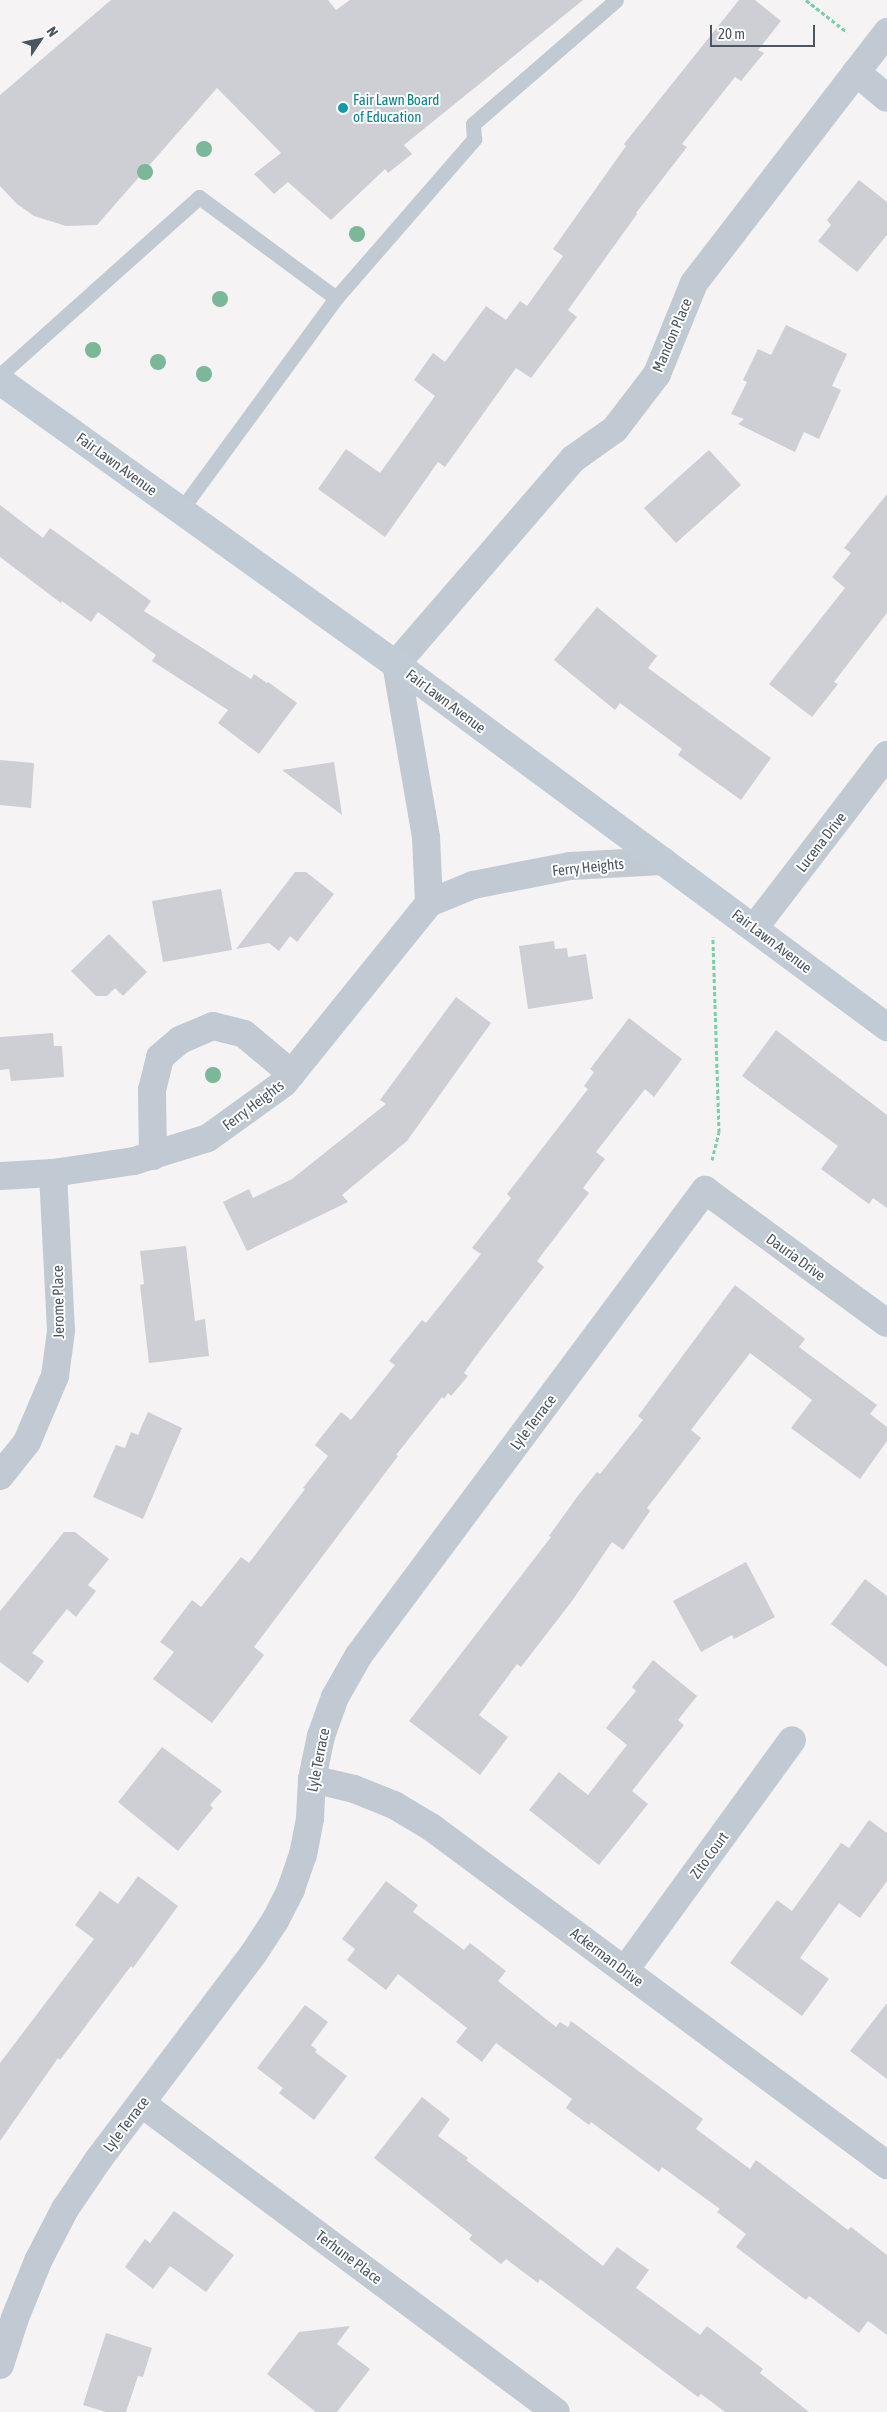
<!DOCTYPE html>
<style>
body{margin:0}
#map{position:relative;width:887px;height:2412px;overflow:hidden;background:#f5f3f3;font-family:"Asap Condensed",sans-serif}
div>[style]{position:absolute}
.building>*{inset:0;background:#cdcfd5}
.path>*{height:3px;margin-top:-1.5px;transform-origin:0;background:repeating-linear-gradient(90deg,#7ad0a6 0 4px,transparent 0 6.5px)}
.service>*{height:15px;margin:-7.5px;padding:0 7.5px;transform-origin:7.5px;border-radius:7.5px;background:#c1cad2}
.minor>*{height:28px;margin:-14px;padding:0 14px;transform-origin:14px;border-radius:14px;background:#c1cad2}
.secondary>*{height:28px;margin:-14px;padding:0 14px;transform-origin:14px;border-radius:14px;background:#c1cbd6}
.trees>*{width:16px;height:16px;margin:-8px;border-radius:50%;background:#7bb799}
.dots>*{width:14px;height:14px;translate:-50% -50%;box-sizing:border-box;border:2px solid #fff;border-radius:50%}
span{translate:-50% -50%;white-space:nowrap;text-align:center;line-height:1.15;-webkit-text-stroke:4px #fff;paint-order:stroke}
.culture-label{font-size:15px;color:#0d838f}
.left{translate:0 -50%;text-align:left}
.street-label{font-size:15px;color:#4a5661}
.north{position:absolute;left:15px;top:15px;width:50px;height:50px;-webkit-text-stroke:4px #fff;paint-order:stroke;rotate:56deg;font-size:14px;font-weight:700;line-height:20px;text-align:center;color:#4a5661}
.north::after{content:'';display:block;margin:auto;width:18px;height:22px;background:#4a5661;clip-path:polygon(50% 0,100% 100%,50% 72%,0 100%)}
.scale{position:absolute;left:710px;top:25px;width:105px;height:22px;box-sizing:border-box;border:2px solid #4a5661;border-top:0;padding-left:6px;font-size:15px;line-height:18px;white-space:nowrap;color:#4a5661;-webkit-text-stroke:4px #fff;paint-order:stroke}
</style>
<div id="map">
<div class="building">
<i style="clip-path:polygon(111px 0,328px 0,336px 10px,350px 0,583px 0,404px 145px,412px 154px,388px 173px,385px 169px,331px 220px,288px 182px,274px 194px,254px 174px,281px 153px,217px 88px,97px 225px,66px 226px,34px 216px,17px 204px,0 186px,0 95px)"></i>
<i style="clip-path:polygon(739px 0,755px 0,781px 21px,758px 50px,764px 53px,741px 81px,735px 77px,682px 144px,687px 147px,636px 213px,637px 214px,568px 310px,577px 317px,531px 378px,516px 368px,445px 467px,438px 462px,385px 537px,318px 489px,346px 449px,380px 473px,435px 396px,414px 380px,433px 353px,445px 362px,486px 306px,506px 320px,520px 301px,527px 306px,563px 256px,553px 249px,626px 146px,624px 144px)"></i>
<i style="clip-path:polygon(859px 180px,887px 202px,887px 235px,857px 272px,818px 241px,831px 225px,827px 220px)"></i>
<i style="clip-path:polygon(786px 325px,847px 354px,832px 386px,841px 390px,819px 439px,804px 432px,795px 452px,738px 424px,744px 419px,731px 414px,747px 382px,743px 380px,758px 349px,771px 355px)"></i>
<i style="clip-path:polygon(709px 450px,741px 485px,676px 543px,644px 508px)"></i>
<i style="clip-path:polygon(887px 494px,887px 613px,834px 682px,838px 684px,812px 717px,769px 684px,845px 588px,832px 577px,851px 553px,844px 548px)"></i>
<i style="clip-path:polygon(0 505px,43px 538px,50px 528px,151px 601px,144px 611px,251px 679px,254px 674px,267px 683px,268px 682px,297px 703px,259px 754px,218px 723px,228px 710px,152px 661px,156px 655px,98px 612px,91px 622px,62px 601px,61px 603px,0 557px)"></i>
<i style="clip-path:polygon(597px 607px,657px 656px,648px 668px,771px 758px,741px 800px,678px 755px,682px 749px,620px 703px,615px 710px,554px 660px)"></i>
<i style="clip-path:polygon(0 760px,34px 763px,31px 808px,0 805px)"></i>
<i style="clip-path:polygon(334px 762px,342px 815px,282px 770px)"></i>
<i style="clip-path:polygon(295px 872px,306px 872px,334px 894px,297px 942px,290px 936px,279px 951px,269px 943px,236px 949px)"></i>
<i style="clip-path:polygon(221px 889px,232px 950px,163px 962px,152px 901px)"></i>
<i style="clip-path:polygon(109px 934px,147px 972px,123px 996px,115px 988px,107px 996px,96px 996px,71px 971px)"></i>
<i style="clip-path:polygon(554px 941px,555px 949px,567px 948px,568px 957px,586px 954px,593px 999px,528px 1009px,519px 946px)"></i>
<i style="clip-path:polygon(456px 997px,491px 1023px,407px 1141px,342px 1195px,348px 1202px,247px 1251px,223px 1202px,249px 1189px,253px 1198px,292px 1179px,386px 1104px,380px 1100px)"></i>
<i style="clip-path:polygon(629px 1018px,682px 1059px,654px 1097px,645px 1089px,596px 1152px,605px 1159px,583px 1188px,589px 1193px,537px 1261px,544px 1267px,473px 1360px,464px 1373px,468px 1376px,451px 1396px,448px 1393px,444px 1399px,442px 1397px,396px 1455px,398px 1456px,254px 1647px,264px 1655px,212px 1723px,153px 1679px,174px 1652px,160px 1642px,192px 1600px,201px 1607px,241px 1557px,249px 1563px,305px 1489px,303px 1488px,328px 1456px,315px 1445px,341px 1412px,351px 1420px,395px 1365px,389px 1361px,422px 1320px,426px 1323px,481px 1254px,472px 1248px,511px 1198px,507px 1194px,588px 1089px,584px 1086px,594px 1072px,590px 1069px)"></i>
<i style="clip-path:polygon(776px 1030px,887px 1115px,887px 1208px,873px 1198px,869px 1204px,821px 1169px,838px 1146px,742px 1076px)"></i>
<i style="clip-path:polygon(53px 1033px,54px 1046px,62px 1046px,64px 1077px,11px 1081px,9px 1069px,0 1070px,0 1037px)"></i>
<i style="clip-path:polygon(186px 1246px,195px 1321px,205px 1319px,209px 1356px,149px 1363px,140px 1285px,144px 1284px,140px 1251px)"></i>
<i style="clip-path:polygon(735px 1285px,805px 1339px,799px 1347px,877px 1405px,870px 1414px,887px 1427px,887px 1441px,860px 1479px,791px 1428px,812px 1400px,750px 1353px,691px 1430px,701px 1438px,647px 1508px,650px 1511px,623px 1550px,612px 1542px,572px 1601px,521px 1667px,517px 1664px,479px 1715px,508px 1737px,480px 1775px,409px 1721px,551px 1537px,549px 1536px,577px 1497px,597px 1472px,600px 1474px,643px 1420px,638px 1416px)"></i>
<i style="clip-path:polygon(148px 1412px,182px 1428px,143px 1519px,93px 1497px,116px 1445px,125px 1448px,131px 1432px,138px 1435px)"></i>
<i style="clip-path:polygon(64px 1532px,75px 1532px,109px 1559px,88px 1585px,96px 1591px,76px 1617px,67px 1609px,32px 1653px,44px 1661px,28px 1683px,0 1662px,0 1611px)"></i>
<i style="clip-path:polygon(746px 1562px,775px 1617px,734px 1639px,732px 1635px,701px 1652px,673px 1601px)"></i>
<i style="clip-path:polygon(865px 1579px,887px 1596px,887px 1667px,831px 1624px)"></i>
<i style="clip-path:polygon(653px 1660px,697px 1696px,678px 1720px,684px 1725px,632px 1791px,648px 1804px,599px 1865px,529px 1810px,559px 1772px,588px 1795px,627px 1745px,606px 1728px,636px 1691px,632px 1687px)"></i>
<i style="clip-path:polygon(162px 1747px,222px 1791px,210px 1805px,213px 1808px,178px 1851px,118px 1802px)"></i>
<i style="clip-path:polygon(869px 1820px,887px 1833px,887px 1881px,860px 1918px,839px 1903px,800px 1958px,829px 1979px,802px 2016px,730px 1963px,777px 1900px,792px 1911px,841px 1843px,849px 1848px)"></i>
<i style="clip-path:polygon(138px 1876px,178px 1906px,133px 1968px,131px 1966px,60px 2060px,58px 2058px,0 2141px,0 2063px,94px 1939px,75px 1925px,100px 1891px,118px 1904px)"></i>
<i style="clip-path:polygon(386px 1881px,418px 1905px,413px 1912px,464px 1950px,470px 1943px,506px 1971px,498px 1981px,556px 2027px,560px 2022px,568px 2027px,571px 2021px,703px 2119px,696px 2129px,750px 2169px,756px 2160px,848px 2230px,851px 2227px,887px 2255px,887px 2335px,868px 2321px,859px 2333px,809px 2296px,806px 2300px,736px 2247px,746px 2234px,717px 2212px,720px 2209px,662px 2167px,659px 2172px,591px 2122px,589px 2125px,566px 2108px,572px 2099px,496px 2043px,482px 2062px,456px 2042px,467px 2028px,398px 1974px,386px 1990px,347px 1960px,355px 1949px,342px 1939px)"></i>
<i style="clip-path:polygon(887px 2003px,887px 2079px,850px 2051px)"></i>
<i style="clip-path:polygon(305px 2005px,328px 2022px,311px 2045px,317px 2050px,315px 2052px,347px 2076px,314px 2120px,279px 2093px,283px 2088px,257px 2068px)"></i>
<i style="clip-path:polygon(422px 2097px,450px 2119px,438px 2136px,468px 2158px,466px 2160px,603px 2266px,617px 2247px,649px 2270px,636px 2288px,700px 2335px,707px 2326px,763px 2369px,760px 2373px,809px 2412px,725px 2412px,701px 2394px,698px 2397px,540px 2279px,538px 2283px,506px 2259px,501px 2264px,469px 2239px,472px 2235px,374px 2158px)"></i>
<i style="clip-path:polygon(174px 2211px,234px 2255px,206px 2292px,170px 2266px,153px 2289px,125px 2267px,145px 2239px,150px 2243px)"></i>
<i style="clip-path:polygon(350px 2326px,337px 2344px,370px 2369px,337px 2412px,316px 2412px,267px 2374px,299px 2332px)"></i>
<i style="clip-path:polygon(106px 2333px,152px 2348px,143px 2377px,138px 2376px,126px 2412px,106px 2412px,83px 2405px)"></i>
</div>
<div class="path">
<i style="left:806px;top:0;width:52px;rotate:38deg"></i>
<i style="left:712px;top:1160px;width:29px;rotate:-76deg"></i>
<i style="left:719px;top:1132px;width:195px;rotate:-91.8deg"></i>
</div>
<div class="service">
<i style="left:336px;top:298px;width:211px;rotate:-49deg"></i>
<i style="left:474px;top:139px;width:15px;rotate:-94deg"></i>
<i style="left:473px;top:124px;width:189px;rotate:-40.9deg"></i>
<i style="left:0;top:375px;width:267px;rotate:-41.8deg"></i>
<i style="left:199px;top:197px;width:170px;rotate:36.4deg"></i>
<i style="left:336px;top:298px;width:263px;rotate:126.2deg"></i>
</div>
<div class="minor">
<i style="left:856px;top:72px;width:40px;rotate:40deg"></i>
<i style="left:429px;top:903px;width:66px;rotate:-92.6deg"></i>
<i style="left:426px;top:837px;width:176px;rotate:-99.8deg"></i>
<i style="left:396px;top:664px;width:271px;rotate:-49.2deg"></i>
<i style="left:573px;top:459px;width:52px;rotate:-35.5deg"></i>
<i style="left:615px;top:429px;width:69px;rotate:-52.6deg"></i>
<i style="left:657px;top:374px;width:98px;rotate:-67.9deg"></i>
<i style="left:694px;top:283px;width:317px;rotate:-52.4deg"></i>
<i style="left:755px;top:927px;width:217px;rotate:-52.5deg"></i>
<i style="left:153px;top:1156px;width:66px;rotate:-90.9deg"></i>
<i style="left:152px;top:1090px;width:34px;rotate:-76deg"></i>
<i style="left:160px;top:1057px;width:26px;rotate:-40deg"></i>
<i style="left:180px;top:1040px;width:36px;rotate:-23deg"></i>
<i style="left:213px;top:1026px;width:32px;rotate:14deg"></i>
<i style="left:244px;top:1034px;width:62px;rotate:39.8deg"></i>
<i style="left:0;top:1176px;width:53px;rotate:-3.2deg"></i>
<i style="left:53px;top:1173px;width:82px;rotate:-8.4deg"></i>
<i style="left:134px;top:1161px;width:77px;rotate:-17.3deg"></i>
<i style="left:208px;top:1138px;width:94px;rotate:-35.9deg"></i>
<i style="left:284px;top:1083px;width:231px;rotate:-51.1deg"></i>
<i style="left:429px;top:903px;width:48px;rotate:-22.2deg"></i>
<i style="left:473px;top:885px;width:99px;rotate:-11.1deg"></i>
<i style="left:570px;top:866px;width:93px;rotate:-3.1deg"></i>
<i style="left:0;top:1476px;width:43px;rotate:-51.5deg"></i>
<i style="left:27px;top:1442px;width:72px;rotate:-67deg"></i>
<i style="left:55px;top:1376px;width:45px;rotate:-82.4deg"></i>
<i style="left:61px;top:1331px;width:158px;rotate:-92.9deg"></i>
<i style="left:312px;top:1779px;width:43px;rotate:13.4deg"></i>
<i style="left:354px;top:1789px;width:43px;rotate:21.8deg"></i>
<i style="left:394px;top:1805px;width:43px;rotate:30.7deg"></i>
<i style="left:431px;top:1827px;width:568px;rotate:36.55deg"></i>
<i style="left:625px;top:1970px;width:284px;rotate:-54deg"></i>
<i style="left:141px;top:2103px;width:517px;rotate:36.67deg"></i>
<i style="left:0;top:2365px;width:49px;rotate:-72.3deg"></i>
<i style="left:15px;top:2318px;width:61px;rotate:-68deg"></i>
<i style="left:38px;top:2261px;width:59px;rotate:-62.6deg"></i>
<i style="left:65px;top:2209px;width:59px;rotate:-56deg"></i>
<i style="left:98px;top:2160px;width:259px;rotate:-53deg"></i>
<i style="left:254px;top:1953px;width:38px;rotate:-57deg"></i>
<i style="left:275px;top:1921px;width:36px;rotate:-63deg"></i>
<i style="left:291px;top:1889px;width:36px;rotate:-71deg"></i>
<i style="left:303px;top:1855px;width:38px;rotate:-79deg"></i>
<i style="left:310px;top:1818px;width:39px;rotate:-87deg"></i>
<i style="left:312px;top:1779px;width:44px;rotate:-78.2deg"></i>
<i style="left:321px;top:1736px;width:41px;rotate:-70.3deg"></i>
<i style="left:335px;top:1697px;width:48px;rotate:-60.3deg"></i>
<i style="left:359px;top:1655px;width:580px;rotate:-53.35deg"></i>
<i style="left:705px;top:1190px;width:225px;rotate:36.2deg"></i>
</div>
<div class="secondary">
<i style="left:0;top:381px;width:487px;rotate:35.6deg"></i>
<i style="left:396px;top:664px;width:611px;rotate:36.48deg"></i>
</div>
<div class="trees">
<i style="left:204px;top:149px"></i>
<i style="left:145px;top:172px"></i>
<i style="left:357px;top:234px"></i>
<i style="left:220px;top:299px"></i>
<i style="left:93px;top:350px"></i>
<i style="left:158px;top:362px"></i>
<i style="left:204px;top:374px"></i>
<i style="left:213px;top:1075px"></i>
</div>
<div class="dots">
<i style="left:343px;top:108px;background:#0f9aa8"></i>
</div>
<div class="culture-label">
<span class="left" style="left:353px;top:108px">Fair Lawn Board<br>of Education</span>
</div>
<div class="street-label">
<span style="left:672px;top:335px;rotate:-67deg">Mandon Place</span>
<span style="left:117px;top:464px;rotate:36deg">Fair Lawn Avenue</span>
<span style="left:446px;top:701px;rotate:37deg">Fair Lawn Avenue</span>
<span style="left:821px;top:842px;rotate:-52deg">Lucena Drive</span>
<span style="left:588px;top:867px;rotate:-6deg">Ferry Heights</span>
<span style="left:772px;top:941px;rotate:37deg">Fair Lawn Avenue</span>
<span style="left:253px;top:1105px;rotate:-37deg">Ferry Heights</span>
<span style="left:796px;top:1257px;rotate:36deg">Dauria Drive</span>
<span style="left:58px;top:1302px;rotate:-91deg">Jerome Place</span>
<span style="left:533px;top:1422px;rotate:-53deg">Lyle Terrace</span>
<span style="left:318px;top:1760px;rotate:-79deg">Lyle Terrace</span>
<span style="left:709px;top:1855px;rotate:-54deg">Zito Court</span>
<span style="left:607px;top:1957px;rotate:37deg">Ackerman Drive</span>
<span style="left:126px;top:2124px;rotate:-53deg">Lyle Terrace</span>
<span style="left:349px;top:2257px;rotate:37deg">Terhune Place</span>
</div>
<div class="north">N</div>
<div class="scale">20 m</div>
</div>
